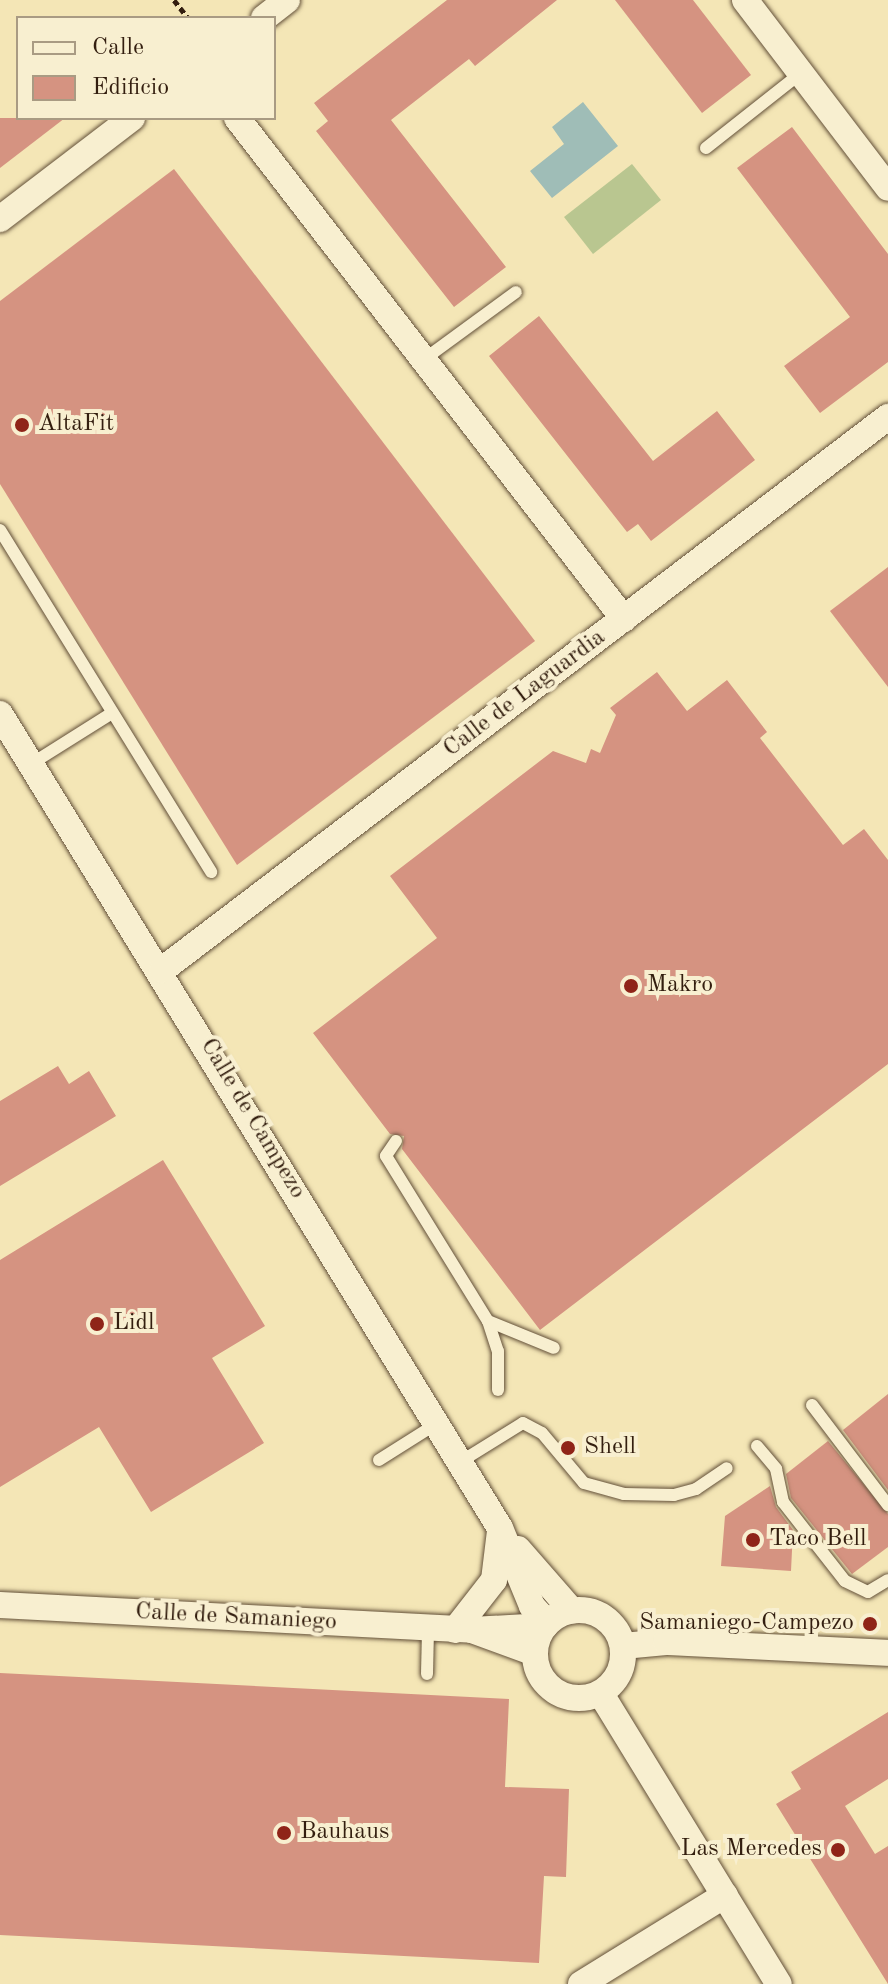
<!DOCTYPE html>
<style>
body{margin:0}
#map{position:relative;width:888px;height:1984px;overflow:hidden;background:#f4e6b6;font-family:"Old Standard TT",serif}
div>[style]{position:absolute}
.green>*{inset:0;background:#b9c690}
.water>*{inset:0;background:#9fbdb7}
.building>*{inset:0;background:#d59381}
.path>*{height:5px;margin-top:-2.5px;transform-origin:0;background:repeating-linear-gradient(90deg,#331e0f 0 6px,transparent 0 10px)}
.roads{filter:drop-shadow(0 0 2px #635039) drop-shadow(0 0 2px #635039)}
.service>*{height:12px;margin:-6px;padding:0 6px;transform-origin:6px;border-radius:6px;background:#f8efd0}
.minor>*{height:26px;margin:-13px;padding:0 13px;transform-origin:13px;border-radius:13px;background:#f8efd0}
.minor>.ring{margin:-13px;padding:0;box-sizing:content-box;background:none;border:26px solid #f8efd0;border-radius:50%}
.dots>*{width:22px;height:22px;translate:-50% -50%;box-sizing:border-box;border:4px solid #f8efd0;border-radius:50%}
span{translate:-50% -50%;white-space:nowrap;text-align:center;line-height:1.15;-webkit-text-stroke:8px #f8efd0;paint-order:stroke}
.poi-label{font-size:24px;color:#331e0f}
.left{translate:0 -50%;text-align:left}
.right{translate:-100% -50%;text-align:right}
.street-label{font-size:24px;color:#331e0f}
.legend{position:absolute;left:16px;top:16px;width:260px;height:104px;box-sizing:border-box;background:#f8efd0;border:2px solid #a99b83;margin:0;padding:10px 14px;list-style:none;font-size:24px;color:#331e0f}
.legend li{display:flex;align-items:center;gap:16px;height:40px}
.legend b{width:40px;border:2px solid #a99b83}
</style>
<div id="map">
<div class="green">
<i style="clip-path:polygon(632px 164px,661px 200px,593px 254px,564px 217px)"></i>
</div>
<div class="water">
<i style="clip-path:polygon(583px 102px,618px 146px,552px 198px,530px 171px,564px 144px,552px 127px)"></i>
</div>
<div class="building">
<i style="clip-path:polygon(447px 0,557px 0,475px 66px,469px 59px,391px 120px,506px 267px,454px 307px,316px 131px,328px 121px,314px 103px)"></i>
<i style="clip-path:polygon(615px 0,693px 0,751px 75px,702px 113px)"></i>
<i style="clip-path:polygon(0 118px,65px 118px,0 168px)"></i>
<i style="clip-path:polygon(792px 127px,888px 254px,888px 362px,820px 413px,784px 366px,850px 317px,737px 168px)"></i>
<i style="clip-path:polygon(174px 169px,535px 641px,237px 865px,0 484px,0 301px)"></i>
<i style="clip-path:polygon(539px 316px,653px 461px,717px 411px,755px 460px,651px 541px,638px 524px,627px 532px,489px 356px)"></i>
<i style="clip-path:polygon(888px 567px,888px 687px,830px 611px)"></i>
<i style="clip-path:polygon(657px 672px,687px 711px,727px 680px,767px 732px,760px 738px,843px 845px,864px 829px,888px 860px,888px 1064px,540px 1330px,402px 1149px,404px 1136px,390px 1134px,313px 1033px,437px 938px,390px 876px,553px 751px,586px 763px,591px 749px,600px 753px,616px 715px,610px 708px)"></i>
<i style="clip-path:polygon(58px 1066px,69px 1084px,89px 1071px,116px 1116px,0 1186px,0 1101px)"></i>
<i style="clip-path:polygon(163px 1160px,265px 1326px,212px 1358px,264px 1443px,151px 1512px,99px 1427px,0 1487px,0 1260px)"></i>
<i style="clip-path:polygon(888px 1394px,888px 1490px,843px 1430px)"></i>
<i style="clip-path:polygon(828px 1441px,888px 1514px,888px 1547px,852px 1574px,791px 1498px,786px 1474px)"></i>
<i style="clip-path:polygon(770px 1486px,776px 1507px,793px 1530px,791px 1571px,721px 1566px,725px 1516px)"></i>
<i style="clip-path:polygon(0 1673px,509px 1699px,505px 1787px,569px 1789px,566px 1877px,544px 1876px,539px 1963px,0 1935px)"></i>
<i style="clip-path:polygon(888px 1712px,888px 1779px,845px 1806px,875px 1854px,888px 1846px,888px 1984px,776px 1804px,801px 1789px,791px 1772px)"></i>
</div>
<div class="path">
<i style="left:174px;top:0;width:23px;rotate:52deg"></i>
</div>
<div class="roads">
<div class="service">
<i style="left:706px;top:148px;width:121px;rotate:-38.3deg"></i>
<i style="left:423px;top:360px;width:115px;rotate:-36.2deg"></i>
<i style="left:0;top:530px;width:402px;rotate:58.3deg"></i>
<i style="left:31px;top:764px;width:96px;rotate:-32.2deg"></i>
<i style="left:396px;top:1141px;width:18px;rotate:124deg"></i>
<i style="left:386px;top:1156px;width:194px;rotate:58.3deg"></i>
<i style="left:488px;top:1321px;width:32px;rotate:72deg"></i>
<i style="left:498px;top:1351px;width:39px;rotate:90deg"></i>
<i style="left:488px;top:1321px;width:71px;rotate:22.2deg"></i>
<i style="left:812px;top:1405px;width:126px;rotate:52.8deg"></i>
<i style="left:757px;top:1446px;width:30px;rotate:50deg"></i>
<i style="left:776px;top:1469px;width:34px;rotate:78deg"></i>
<i style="left:783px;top:1502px;width:100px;rotate:51.9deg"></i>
<i style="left:845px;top:1581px;width:25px;rotate:26deg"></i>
<i style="left:868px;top:1592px;width:23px;rotate:-31deg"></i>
<i style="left:379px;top:1460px;width:67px;rotate:-32.3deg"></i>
<i style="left:460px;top:1462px;width:74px;rotate:-31.8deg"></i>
<i style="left:523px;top:1423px;width:21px;rotate:28deg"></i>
<i style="left:542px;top:1433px;width:65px;rotate:50deg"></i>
<i style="left:584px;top:1483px;width:41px;rotate:15.4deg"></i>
<i style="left:624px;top:1494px;width:50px;rotate:1.1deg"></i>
<i style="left:674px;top:1495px;width:23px;rotate:-15deg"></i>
<i style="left:696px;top:1489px;width:37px;rotate:-34deg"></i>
<i style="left:427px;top:1674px;width:45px;rotate:-88.7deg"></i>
</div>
<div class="minor">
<i style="left:745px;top:0;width:236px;rotate:52.7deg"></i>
<i style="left:264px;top:18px;width:29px;rotate:-38deg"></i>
<i style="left:237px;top:118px;width:633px;rotate:52.32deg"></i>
<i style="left:0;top:219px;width:166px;rotate:-37.4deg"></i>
<i style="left:0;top:714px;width:955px;rotate:58.44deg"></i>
<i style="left:500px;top:1528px;width:84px;rotate:67.7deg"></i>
<i style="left:532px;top:1606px;width:23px;rotate:47deg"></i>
<i style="left:162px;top:970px;width:913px;rotate:-37.3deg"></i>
<i style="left:518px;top:1549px;width:82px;rotate:48.9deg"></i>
<i style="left:0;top:1605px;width:473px;rotate:3deg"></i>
<i style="left:472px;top:1630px;width:73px;rotate:-3.1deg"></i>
<i class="ring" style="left:535px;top:1610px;width:62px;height:62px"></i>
<i style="left:455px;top:1630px;width:63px;rotate:-52deg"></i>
<i style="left:494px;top:1580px;width:49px;rotate:-83deg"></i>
<i style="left:472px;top:1630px;width:67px;rotate:20.1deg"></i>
<i style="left:623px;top:1646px;width:43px;rotate:-5.3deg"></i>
<i style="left:666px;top:1642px;width:222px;rotate:2.8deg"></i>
<i style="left:601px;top:1694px;width:340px;rotate:58.5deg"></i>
<i style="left:581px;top:1984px;width:169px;rotate:-31.7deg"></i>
</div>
</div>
<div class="dots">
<i style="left:22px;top:425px;background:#8f2418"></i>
<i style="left:631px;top:986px;background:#8f2418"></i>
<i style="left:97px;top:1324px;background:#8f2418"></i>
<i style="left:568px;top:1448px;background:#8f2418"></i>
<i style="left:753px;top:1540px;background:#8f2418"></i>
<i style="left:870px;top:1624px;background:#8f2418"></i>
<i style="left:284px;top:1833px;background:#8f2418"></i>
<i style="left:838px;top:1850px;background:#8f2418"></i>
</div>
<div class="poi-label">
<span class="left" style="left:38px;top:425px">AltaFit</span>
<span class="left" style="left:647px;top:986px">Makro</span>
<span class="left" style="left:113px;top:1324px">Lidl</span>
<span class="left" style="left:584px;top:1448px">Shell</span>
<span class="left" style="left:769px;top:1540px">Taco Bell</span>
<span class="right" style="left:854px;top:1624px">Samaniego-Campezo</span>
<span class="left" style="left:300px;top:1833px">Bauhaus</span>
<span class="right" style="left:822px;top:1850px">Las Mercedes</span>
</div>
<div class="street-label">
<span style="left:525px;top:694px;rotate:-37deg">Calle de Laguardia</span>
<span style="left:252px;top:1119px;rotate:59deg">Calle de Campezo</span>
<span style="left:236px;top:1618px;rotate:3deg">Calle de Samaniego</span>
</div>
<ul class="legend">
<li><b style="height:10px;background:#f8efd0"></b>Calle</li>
<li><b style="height:22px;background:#d59381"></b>Edificio</li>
</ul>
</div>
